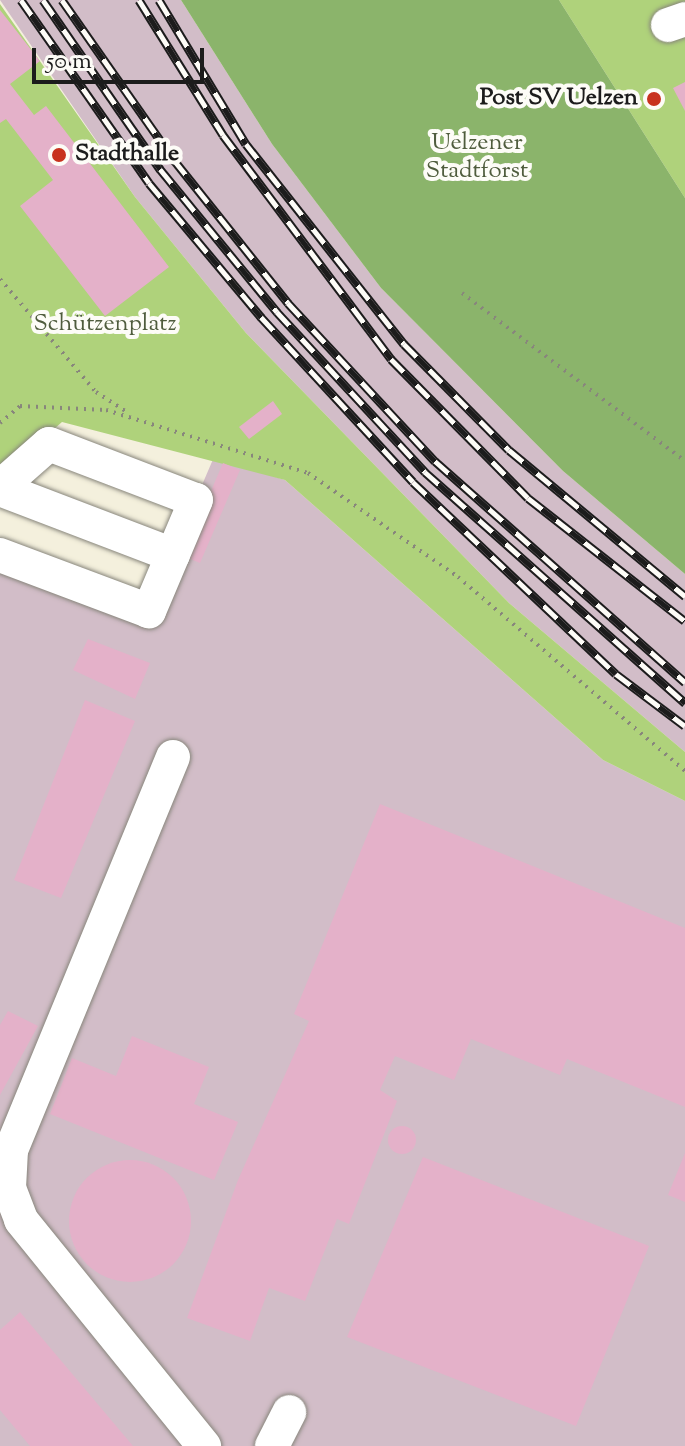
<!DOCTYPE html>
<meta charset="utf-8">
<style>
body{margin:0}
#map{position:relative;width:685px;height:1446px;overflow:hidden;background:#f4f0dd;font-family:"Sorts Mill Goudy",serif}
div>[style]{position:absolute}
.industrial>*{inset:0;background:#d2bdc8}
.green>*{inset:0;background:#afd27b}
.forest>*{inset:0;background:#8bb46b}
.building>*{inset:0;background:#e4b1c9}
.round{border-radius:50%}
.path>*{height:4px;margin-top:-2px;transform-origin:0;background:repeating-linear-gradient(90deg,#88867c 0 2px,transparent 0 8px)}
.roads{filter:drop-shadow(0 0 2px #88867c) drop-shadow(0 0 2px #88867c)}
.minor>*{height:34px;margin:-17px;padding:0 17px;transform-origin:17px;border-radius:17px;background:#fff}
.rail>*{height:9px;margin-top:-4.5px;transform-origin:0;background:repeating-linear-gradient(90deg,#fdfcf7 0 18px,#1c1c1c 0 36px);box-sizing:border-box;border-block:2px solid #1c1c1c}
.dots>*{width:22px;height:22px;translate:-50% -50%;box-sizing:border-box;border:4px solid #fdfcf7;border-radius:50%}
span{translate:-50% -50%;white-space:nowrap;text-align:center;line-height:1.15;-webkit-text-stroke:8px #fdfcf7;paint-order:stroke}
.poi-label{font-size:24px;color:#1c1c1c;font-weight:700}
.right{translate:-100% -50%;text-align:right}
.left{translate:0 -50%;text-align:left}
.park-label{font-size:24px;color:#4f5c3d}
.scale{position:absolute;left:32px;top:48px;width:172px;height:36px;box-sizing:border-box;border:4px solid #1c1c1c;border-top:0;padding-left:10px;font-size:24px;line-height:28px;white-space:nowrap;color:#1c1c1c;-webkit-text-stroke:6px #fdfcf7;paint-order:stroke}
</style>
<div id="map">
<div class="industrial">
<i style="clip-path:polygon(0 0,181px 0,272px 144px,381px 288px,563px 471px,685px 574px,685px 752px,509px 603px,246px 333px,135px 197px)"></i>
<i style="clip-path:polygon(214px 457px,285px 480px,603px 760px,685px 801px,685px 1446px,0 1446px,0 560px,154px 597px)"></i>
</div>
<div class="green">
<i style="clip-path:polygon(559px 0,685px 0,685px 198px)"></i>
<i style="clip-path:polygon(0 4px,135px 197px,246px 333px,509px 603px,685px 752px,685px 801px,603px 760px,285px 480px,62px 422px,0 476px)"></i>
</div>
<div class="forest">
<i style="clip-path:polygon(181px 0,559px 0,685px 198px,685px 574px,563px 471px,381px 288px,272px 144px)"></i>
</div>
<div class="building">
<i style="clip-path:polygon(0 10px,40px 61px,10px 84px,34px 115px,46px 106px,169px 267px,105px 316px,20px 206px,53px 180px,6px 119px,0 123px)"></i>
<i style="clip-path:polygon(685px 82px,685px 111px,673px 88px)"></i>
<i style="clip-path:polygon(273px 401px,282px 414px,249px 439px,239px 427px)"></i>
<i style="clip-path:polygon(223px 463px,240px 470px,200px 563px,183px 556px)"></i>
<i style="clip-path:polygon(88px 639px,150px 663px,135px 699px,73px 670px)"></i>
<i style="clip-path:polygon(85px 700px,135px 721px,61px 898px,14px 880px)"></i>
<i style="clip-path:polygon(380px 804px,685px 928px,685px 1107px,567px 1059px,560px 1075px,471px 1039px,454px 1080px,395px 1056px,380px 1090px,397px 1101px,349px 1224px,337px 1219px,305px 1301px,269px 1288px,250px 1341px,187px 1318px,238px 1180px,309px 1021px,294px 1014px)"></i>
<i style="clip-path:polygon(8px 1011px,38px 1026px,0 1095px,0 1025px)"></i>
<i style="clip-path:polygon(132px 1036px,209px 1067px,194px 1104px,238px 1122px,214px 1180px,50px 1114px,72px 1058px,116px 1076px)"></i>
<i class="round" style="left:388px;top:1126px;width:28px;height:28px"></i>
<i style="clip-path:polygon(685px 1153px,685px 1202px,668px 1195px)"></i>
<i style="clip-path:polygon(423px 1157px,649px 1246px,576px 1426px,347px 1337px)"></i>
<i class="round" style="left:69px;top:1160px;width:122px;height:122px"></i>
<i style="clip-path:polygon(20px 1312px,133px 1446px,30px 1446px,0 1410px,0 1330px)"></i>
</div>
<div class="path">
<i style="left:0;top:279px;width:148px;rotate:49.7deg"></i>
<i style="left:96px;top:392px;width:38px;rotate:33deg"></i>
<i style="left:462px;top:293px;width:279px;rotate:37deg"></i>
<i style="left:0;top:423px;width:26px;rotate:-40deg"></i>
<i style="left:20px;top:406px;width:86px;rotate:2.7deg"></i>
<i style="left:106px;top:410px;width:212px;rotate:17.3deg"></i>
<i style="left:308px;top:473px;width:183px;rotate:34.7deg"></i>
<i style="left:458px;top:577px;width:299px;rotate:40.5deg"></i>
</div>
<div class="roads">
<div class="minor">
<i style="left:668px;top:25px;width:18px;rotate:-19deg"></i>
<i style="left:0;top:487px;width:65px;rotate:-41.3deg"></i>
<i style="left:49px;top:444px;width:157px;rotate:20.9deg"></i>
<i style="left:196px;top:500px;width:121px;rotate:112.9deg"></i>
<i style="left:149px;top:611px;width:159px;rotate:-159.4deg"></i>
<i style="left:0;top:489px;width:185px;rotate:20.9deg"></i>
<i style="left:173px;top:757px;width:425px;rotate:112.4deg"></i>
<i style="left:11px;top:1150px;width:38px;rotate:93deg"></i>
<i style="left:9px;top:1188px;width:34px;rotate:69deg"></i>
<i style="left:21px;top:1220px;width:291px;rotate:51deg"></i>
<i style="left:272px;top:1446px;width:38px;rotate:-63deg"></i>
</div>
</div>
<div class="rail">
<i style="left:21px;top:0;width:223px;rotate:55deg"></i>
<i style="left:149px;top:183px;width:175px;rotate:50.1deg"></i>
<i style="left:261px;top:317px;width:224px;rotate:47.3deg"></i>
<i style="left:413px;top:482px;width:279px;rotate:43.4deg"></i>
<i style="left:616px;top:674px;width:86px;rotate:37deg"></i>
<i style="left:43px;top:0;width:206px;rotate:55.3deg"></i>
<i style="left:160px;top:169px;width:185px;rotate:50.7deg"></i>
<i style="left:277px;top:312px;width:218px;rotate:47.2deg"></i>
<i style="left:425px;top:472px;width:348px;rotate:41.6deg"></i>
<i style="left:62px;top:0;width:195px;rotate:55deg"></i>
<i style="left:174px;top:160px;width:183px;rotate:51.4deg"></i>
<i style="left:288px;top:303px;width:216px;rotate:47.1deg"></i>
<i style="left:435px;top:461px;width:334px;rotate:41.5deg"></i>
<i style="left:139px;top:0;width:159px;rotate:58.1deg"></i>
<i style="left:223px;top:135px;width:280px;rotate:53.1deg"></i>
<i style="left:391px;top:359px;width:195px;rotate:45.4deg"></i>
<i style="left:528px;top:498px;width:199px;rotate:38.1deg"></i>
<i style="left:159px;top:0;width:168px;rotate:58.9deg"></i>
<i style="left:246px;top:144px;width:255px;rotate:51.7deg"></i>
<i style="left:404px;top:344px;width:149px;rotate:45.3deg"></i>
<i style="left:509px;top:450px;width:229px;rotate:39.7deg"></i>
</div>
<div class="dots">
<i style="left:654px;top:99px;background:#c8321e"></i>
<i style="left:59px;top:155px;background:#c8321e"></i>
</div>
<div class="poi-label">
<span class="right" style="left:638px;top:99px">Post SV Uelzen</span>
<span class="left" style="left:75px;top:155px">Stadthalle</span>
</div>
<div class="park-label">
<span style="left:477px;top:158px">Uelzener<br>Stadtforst</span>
<span style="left:105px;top:325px">Schützenplatz</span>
</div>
<div class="scale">50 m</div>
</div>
